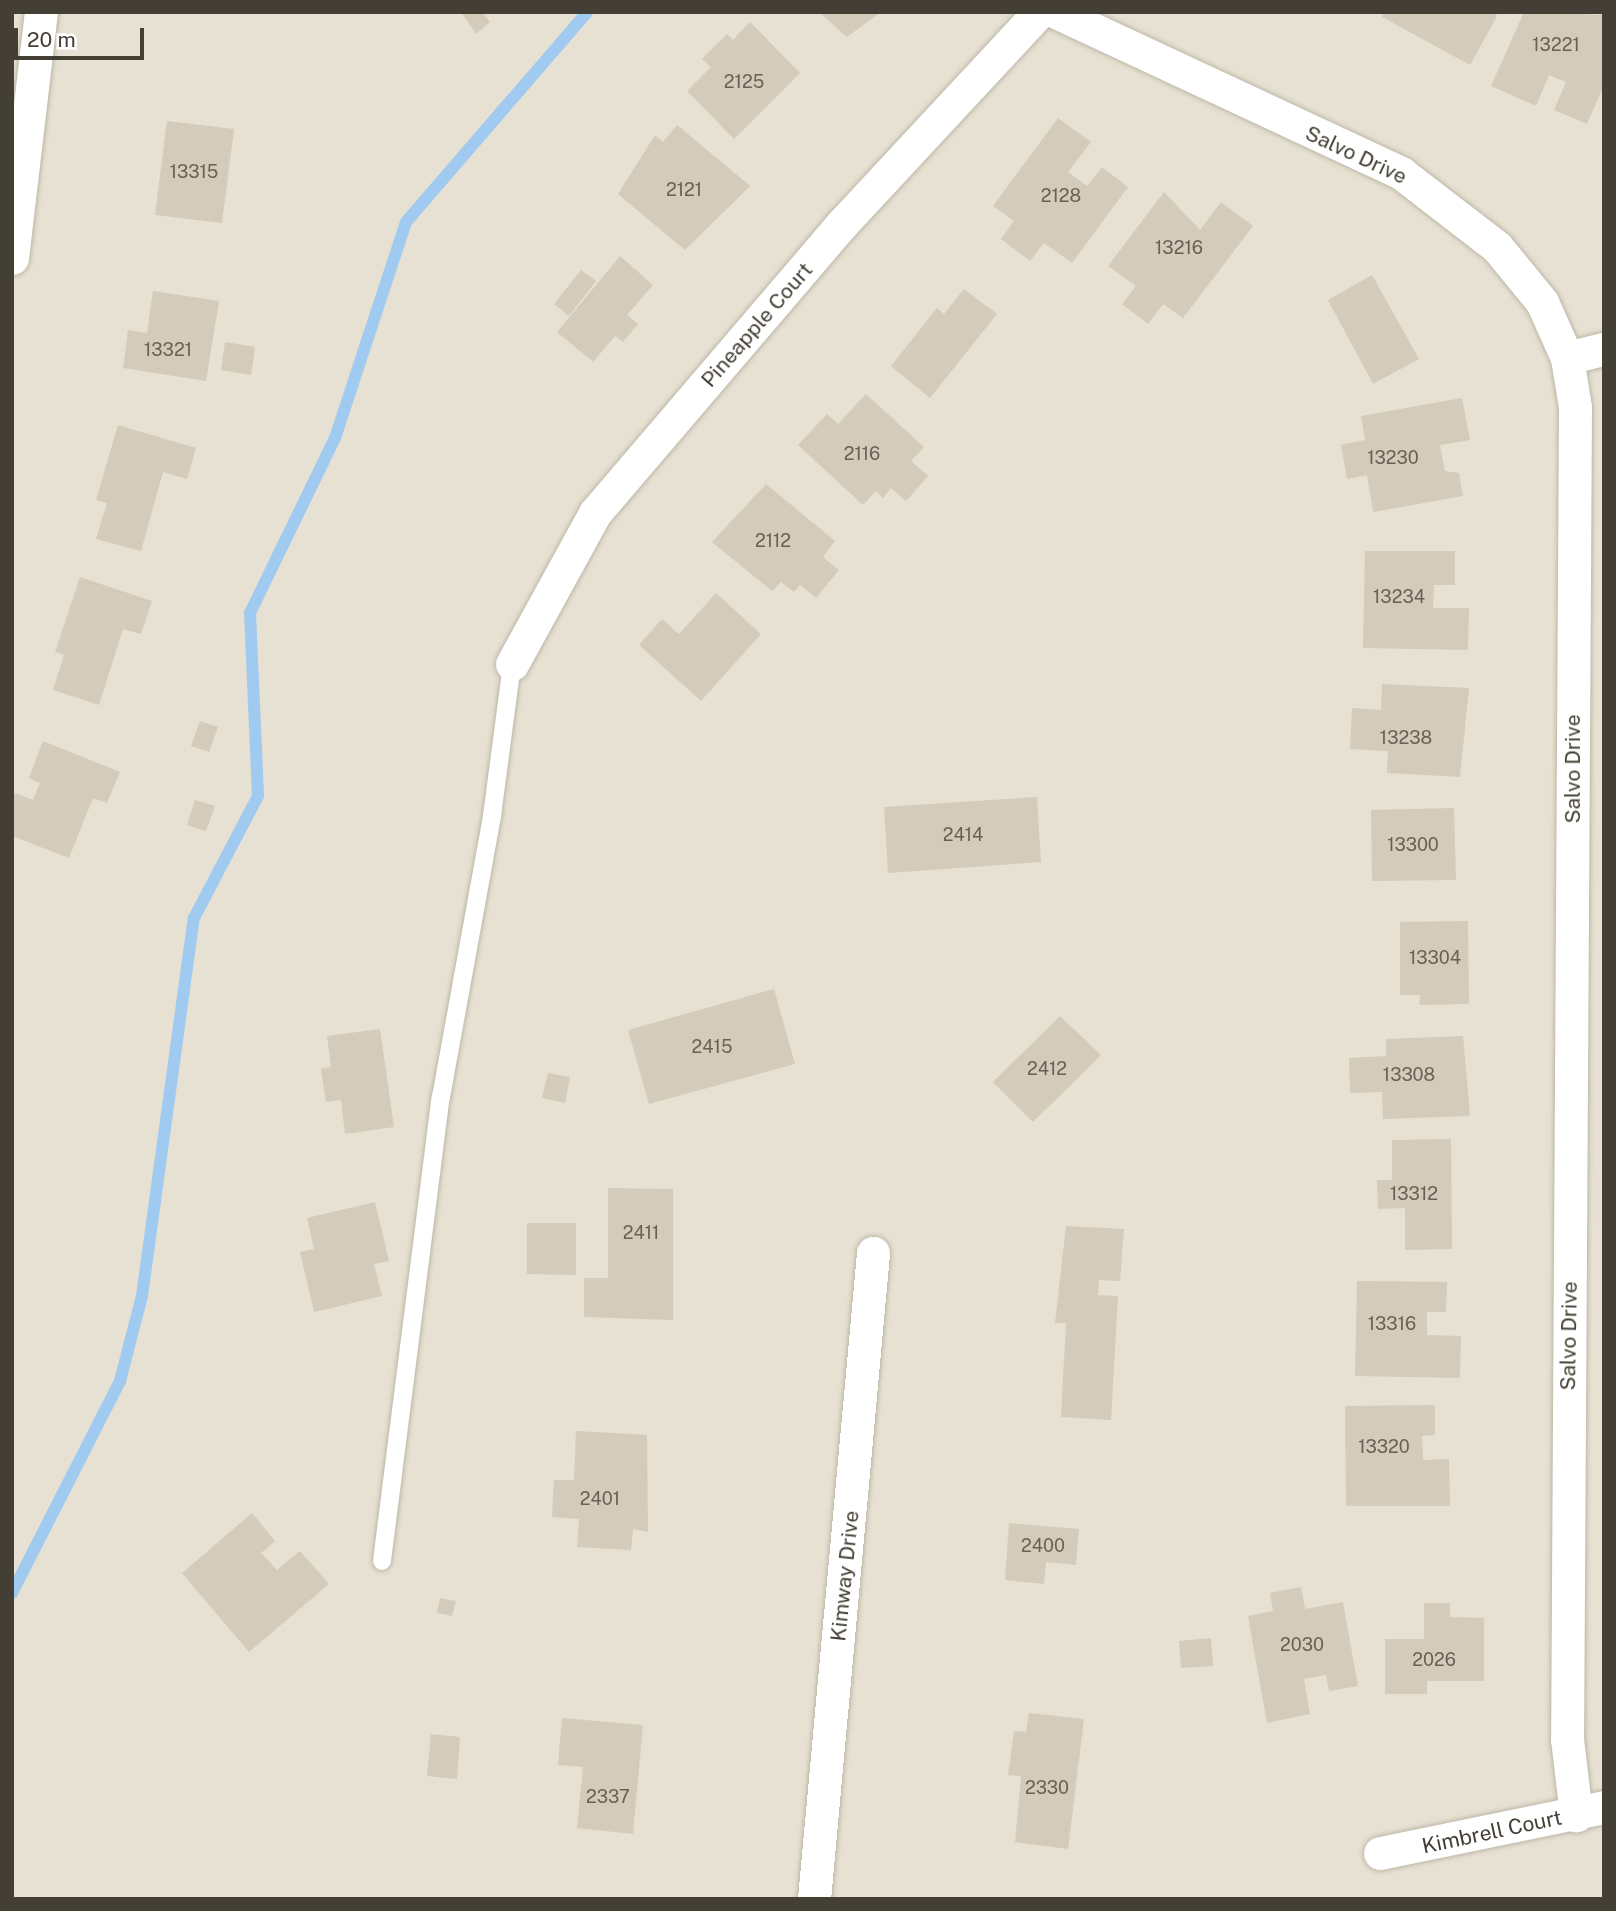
<!DOCTYPE html>
<style>
body{margin:0}
#map{position:relative;width:1616px;height:1911px;overflow:hidden;background:#f2efe4;font-family:"Public Sans",sans-serif}
div>[style]{position:absolute}
.residential>*{inset:0;background:#e6e1d2}
.stream>*{height:12px;margin:-6px;padding:0 6px;transform-origin:6px;border-radius:6px;background:#a0caf0}
.building>*{inset:0;background:#d4cbba}
.roads{filter:drop-shadow(0 0 2px #bdb7a7) drop-shadow(0 0 2px #bdb7a7)}
.lane>*{height:18px;margin:-9px;padding:0 9px;transform-origin:9px;border-radius:9px;background:#fff}
.street>*{height:33px;margin:-16.5px;padding:0 16.5px;transform-origin:16.5px;border-radius:16.5px;background:#fff}
span{translate:-50% -50%;white-space:nowrap;text-align:center;line-height:1.15;-webkit-text-stroke:5px #fff;paint-order:stroke}
.number-label{font-size:18px;color:#686256}
.number-label span{-webkit-text-stroke-width:0}
.street-label{font-size:21px;color:#443f34}
.frame{position:absolute;inset:0;border:14px solid #443f34;pointer-events:none}
.scale{position:absolute;left:14px;top:28px;width:130px;height:32px;box-sizing:border-box;border:4px solid #443f34;border-top:0;padding-left:9px;font-size:21px;line-height:24px;white-space:nowrap;color:#443f34;-webkit-text-stroke:5px #fff;paint-order:stroke}
</style>
<div id="map">
<div class="residential">
<i style="clip-path:polygon(12px 12px,1604px 12px,1604px 1899px,12px 1899px)"></i>
</div>
<div class="stream">
<i style="left:12px;top:1593px;width:238px;rotate:-63deg"></i>
<i style="left:120px;top:1381px;width:88px;rotate:-75.5deg"></i>
<i style="left:142px;top:1296px;width:382px;rotate:-82.2deg"></i>
<i style="left:194px;top:918px;width:138px;rotate:-62.3deg"></i>
<i style="left:258px;top:796px;width:183px;rotate:-92.5deg"></i>
<i style="left:250px;top:613px;width:195px;rotate:-64.1deg"></i>
<i style="left:335px;top:438px;width:227px;rotate:-71.8deg"></i>
<i style="left:406px;top:222px;width:277px;rotate:-49.2deg"></i>
</div>
<div class="building">
<i style="clip-path:polygon(461px 12px,482px 12px,490px 22px,476px 34px)"></i>
<i style="clip-path:polygon(819px 12px,881px 12px,847px 37px)"></i>
<i style="clip-path:polygon(1384px 12px,1491px 12px,1497px 16px,1470px 65px,1382px 17px)"></i>
<i style="clip-path:polygon(1524px 12px,1604px 15px,1604px 85px,1587px 124px,1554px 110px,1566px 82px,1549px 75px,1536px 106px,1491px 86px)"></i>
<i style="clip-path:polygon(750px 22px,800px 73px,734px 139px,687px 91px,711px 67px,702px 59px,727px 34px,733px 40px)"></i>
<i style="clip-path:polygon(1058px 118px,1091px 142px,1068px 172px,1087px 186px,1102px 167px,1128px 187px,1072px 263px,1044px 243px,1030px 261px,1001px 239px,1014px 221px,993px 206px)"></i>
<i style="clip-path:polygon(167px 121px,234px 129px,222px 223px,155px 215px)"></i>
<i style="clip-path:polygon(677px 125px,750px 186px,685px 250px,618px 194px,655px 135px,663px 142px)"></i>
<i style="clip-path:polygon(1164px 192px,1200px 230px,1221px 202px,1253px 226px,1183px 318px,1163px 304px,1148px 324px,1122px 304px,1136px 286px,1108px 266px)"></i>
<i style="clip-path:polygon(620px 256px,653px 285px,627px 315px,638px 324px,623px 342px,615px 336px,593px 362px,557px 332px)"></i>
<i style="clip-path:polygon(581px 270px,596px 281px,569px 316px,554px 304px)"></i>
<i style="clip-path:polygon(1372px 275px,1419px 359px,1373px 384px,1328px 300px)"></i>
<i style="clip-path:polygon(964px 289px,997px 314px,930px 398px,891px 366px,937px 308px,944px 314px)"></i>
<i style="clip-path:polygon(153px 291px,219px 301px,206px 381px,123px 368px,128px 330px,147px 333px)"></i>
<i style="clip-path:polygon(225px 342px,255px 347px,251px 375px,221px 370px)"></i>
<i style="clip-path:polygon(866px 394px,924px 447px,911px 461px,928px 476px,906px 501px,891px 488px,883px 498px,876px 491px,863px 505px,798px 445px,827px 414px,838px 424px)"></i>
<i style="clip-path:polygon(1462px 398px,1470px 440px,1440px 445px,1445px 471px,1459px 473px,1463px 496px,1373px 512px,1367px 475px,1347px 479px,1341px 445px,1365px 440px,1361px 416px)"></i>
<i style="clip-path:polygon(118px 425px,196px 448px,187px 479px,163px 472px,141px 551px,96px 539px,107px 503px,96px 500px)"></i>
<i style="clip-path:polygon(766px 484px,835px 541px,823px 557px,839px 570px,816px 598px,800px 585px,794px 592px,781px 582px,772px 591px,712px 542px)"></i>
<i style="clip-path:polygon(1365px 551px,1455px 551px,1455px 585px,1434px 585px,1433px 608px,1469px 608px,1468px 650px,1363px 648px)"></i>
<i style="clip-path:polygon(80px 577px,152px 601px,141px 634px,123px 629px,99px 705px,53px 690px,64px 655px,55px 652px)"></i>
<i style="clip-path:polygon(716px 593px,761px 634px,701px 701px,639px 645px,662px 619px,679px 634px)"></i>
<i style="clip-path:polygon(1382px 684px,1469px 688px,1460px 777px,1387px 773px,1388px 751px,1350px 749px,1352px 708px,1381px 710px)"></i>
<i style="clip-path:polygon(200px 721px,218px 727px,209px 752px,191px 746px)"></i>
<i style="clip-path:polygon(43px 741px,120px 772px,107px 803px,93px 798px,69px 858px,12px 836px,12px 792px,33px 800px,40px 783px,29px 778px)"></i>
<i style="clip-path:polygon(1037px 797px,1041px 862px,888px 873px,884px 807px)"></i>
<i style="clip-path:polygon(195px 800px,215px 806px,206px 831px,187px 825px)"></i>
<i style="clip-path:polygon(1454px 808px,1456px 880px,1372px 881px,1371px 810px)"></i>
<i style="clip-path:polygon(1468px 921px,1469px 1004px,1419px 1005px,1420px 995px,1400px 995px,1400px 922px)"></i>
<i style="clip-path:polygon(774px 989px,795px 1064px,649px 1104px,628px 1030px)"></i>
<i style="clip-path:polygon(1060px 1016px,1101px 1055px,1033px 1122px,993px 1082px)"></i>
<i style="clip-path:polygon(380px 1029px,394px 1127px,345px 1134px,341px 1100px,326px 1102px,321px 1069px,331px 1067px,327px 1036px)"></i>
<i style="clip-path:polygon(1463px 1036px,1470px 1116px,1383px 1119px,1382px 1092px,1350px 1093px,1349px 1058px,1386px 1056px,1386px 1039px)"></i>
<i style="clip-path:polygon(548px 1073px,570px 1077px,565px 1103px,542px 1098px)"></i>
<i style="clip-path:polygon(1451px 1139px,1452px 1249px,1405px 1250px,1405px 1208px,1378px 1209px,1377px 1180px,1392px 1180px,1392px 1140px)"></i>
<i style="clip-path:polygon(608px 1188px,673px 1189px,673px 1320px,584px 1317px,584px 1278px,608px 1278px)"></i>
<i style="clip-path:polygon(375px 1202px,389px 1261px,374px 1264px,382px 1296px,314px 1312px,300px 1252px,314px 1249px,307px 1218px)"></i>
<i style="clip-path:polygon(527px 1223px,576px 1223px,576px 1275px,527px 1274px)"></i>
<i style="clip-path:polygon(1066px 1226px,1124px 1229px,1120px 1281px,1099px 1280px,1098px 1295px,1118px 1296px,1111px 1420px,1061px 1417px,1066px 1323px,1055px 1323px)"></i>
<i style="clip-path:polygon(1357px 1281px,1447px 1282px,1446px 1312px,1427px 1312px,1427px 1335px,1461px 1336px,1460px 1378px,1355px 1376px)"></i>
<i style="clip-path:polygon(1435px 1405px,1435px 1435px,1422px 1436px,1423px 1460px,1449px 1459px,1450px 1506px,1346px 1506px,1345px 1406px)"></i>
<i style="clip-path:polygon(576px 1431px,647px 1435px,648px 1532px,633px 1529px,631px 1550px,577px 1547px,579px 1519px,552px 1517px,554px 1480px,574px 1480px)"></i>
<i style="clip-path:polygon(252px 1513px,275px 1541px,261px 1553px,277px 1570px,300px 1551px,329px 1584px,249px 1652px,182px 1573px)"></i>
<i style="clip-path:polygon(1009px 1523px,1079px 1529px,1076px 1565px,1046px 1562px,1044px 1584px,1005px 1580px)"></i>
<i style="clip-path:polygon(1301px 1587px,1305px 1609px,1343px 1602px,1358px 1686px,1329px 1691px,1326px 1675px,1304px 1679px,1310px 1714px,1267px 1723px,1248px 1616px,1273px 1611px,1270px 1593px)"></i>
<i style="clip-path:polygon(440px 1598px,456px 1601px,452px 1616px,437px 1613px)"></i>
<i style="clip-path:polygon(1424px 1603px,1450px 1603px,1450px 1617px,1484px 1618px,1484px 1681px,1427px 1681px,1427px 1694px,1385px 1694px,1385px 1639px,1424px 1639px)"></i>
<i style="clip-path:polygon(1211px 1638px,1213px 1666px,1181px 1668px,1179px 1641px)"></i>
<i style="clip-path:polygon(1029px 1713px,1084px 1719px,1068px 1849px,1015px 1842px,1021px 1776px,1008px 1775px,1014px 1731px,1026px 1732px)"></i>
<i style="clip-path:polygon(562px 1718px,643px 1725px,633px 1834px,577px 1828px,583px 1767px,558px 1765px)"></i>
<i style="clip-path:polygon(431px 1734px,460px 1737px,457px 1779px,427px 1776px)"></i>
</div>
<div class="roads">
<div class="lane">
<i style="left:382px;top:1561px;width:468px;rotate:-82.8deg"></i>
<i style="left:441px;top:1097px;width:286px;rotate:-79.7deg"></i>
<i style="left:492px;top:816px;width:153px;rotate:-82.5deg"></i>
</div>
<div class="street">
<i style="left:1056px;top:12px;width:381px;rotate:25deg"></i>
<i style="left:1401px;top:173px;width:121px;rotate:37.6deg"></i>
<i style="left:1497px;top:247px;width:71px;rotate:50.7deg"></i>
<i style="left:1542px;top:302px;width:61px;rotate:65.9deg"></i>
<i style="left:1567px;top:358px;width:50px;rotate:80.7deg"></i>
<i style="left:1575px;top:407px;width:1332px;rotate:90.34deg"></i>
<i style="left:1567px;top:1739px;width:77px;rotate:83.2deg"></i>
<i style="left:12px;top:258px;width:248px;rotate:-83.3deg"></i>
<i style="left:1567px;top:358px;width:38px;rotate:-14deg"></i>
<i style="left:512px;top:664px;width:172px;rotate:-61.2deg"></i>
<i style="left:595px;top:513px;width:380px;rotate:-49.5deg"></i>
<i style="left:842px;top:224px;width:289px;rotate:-47.1deg"></i>
<i style="left:1380px;top:1853px;width:229px;rotate:-11.6deg"></i>
<i style="left:814px;top:1899px;width:649px;rotate:-84.78deg"></i>
</div>
</div>
<div class="number-label">
<span style="left:1556px;top:45px">13221</span>
<span style="left:744px;top:82px">2125</span>
<span style="left:194px;top:172px">13315</span>
<span style="left:684px;top:190px">2121</span>
<span style="left:1061px;top:196px">2128</span>
<span style="left:1179px;top:248px">13216</span>
<span style="left:168px;top:350px">13321</span>
<span style="left:862px;top:454px">2116</span>
<span style="left:1393px;top:458px">13230</span>
<span style="left:773px;top:541px">2112</span>
<span style="left:1399px;top:597px">13234</span>
<span style="left:1406px;top:738px">13238</span>
<span style="left:963px;top:835px">2414</span>
<span style="left:1413px;top:845px">13300</span>
<span style="left:1435px;top:958px">13304</span>
<span style="left:712px;top:1047px">2415</span>
<span style="left:1047px;top:1069px">2412</span>
<span style="left:1409px;top:1075px">13308</span>
<span style="left:1414px;top:1194px">13312</span>
<span style="left:641px;top:1233px">2411</span>
<span style="left:1392px;top:1324px">13316</span>
<span style="left:1384px;top:1447px">13320</span>
<span style="left:600px;top:1499px">2401</span>
<span style="left:1043px;top:1546px">2400</span>
<span style="left:1302px;top:1645px">2030</span>
<span style="left:1434px;top:1660px">2026</span>
<span style="left:1047px;top:1788px">2330</span>
<span style="left:608px;top:1797px">2337</span>
</div>
<div class="street-label">
<span style="left:1356px;top:155px;rotate:25deg">Salvo Drive</span>
<span style="left:757px;top:325px;rotate:-49deg">Pineapple Court</span>
<span style="left:1573px;top:769px;rotate:-90deg">Salvo Drive</span>
<span style="left:1569px;top:1336px;rotate:-89deg">Salvo Drive</span>
<span style="left:845px;top:1576px;rotate:-84deg">Kimway Drive</span>
<span style="left:1492px;top:1832px;rotate:-12deg">Kimbrell Court</span>
</div>
<div class="frame"></div>
<div class="scale">20 m</div>
</div>
